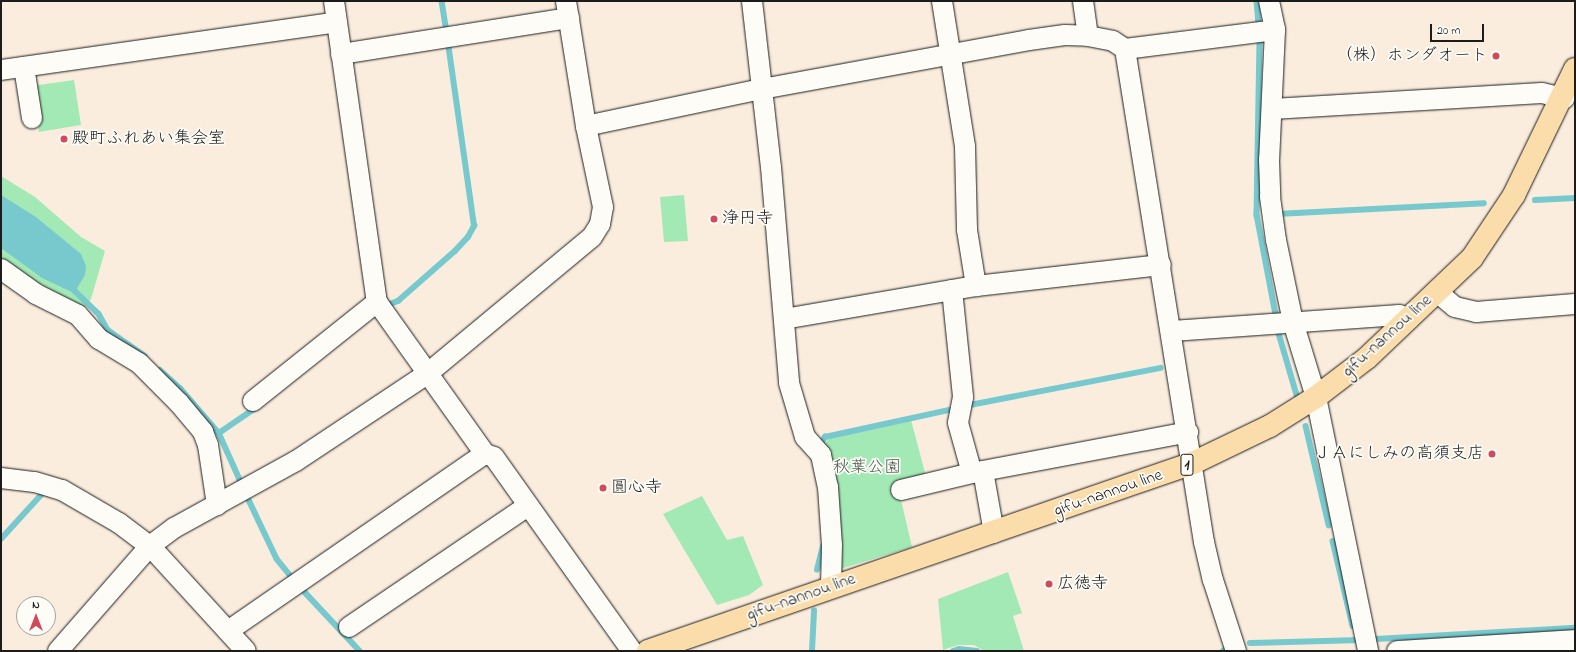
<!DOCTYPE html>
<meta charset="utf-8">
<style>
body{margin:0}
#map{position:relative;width:1576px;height:652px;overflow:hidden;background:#faedde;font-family:"Indie Flower","Klee One",sans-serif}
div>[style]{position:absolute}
.green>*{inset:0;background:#a3e9b5}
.water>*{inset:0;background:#77c9ce}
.stream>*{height:5.5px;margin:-2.75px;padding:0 2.75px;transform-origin:2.75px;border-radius:2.75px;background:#77c9ce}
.roads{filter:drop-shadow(0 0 1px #1c1c1c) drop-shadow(0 0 1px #1c1c1c)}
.street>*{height:20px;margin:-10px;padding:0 10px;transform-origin:10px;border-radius:10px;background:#fdfcf7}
.primary>*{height:22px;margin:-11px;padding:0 11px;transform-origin:11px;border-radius:11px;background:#fbddab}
.dots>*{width:11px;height:11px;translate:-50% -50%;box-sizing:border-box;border:2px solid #fdfcf7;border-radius:50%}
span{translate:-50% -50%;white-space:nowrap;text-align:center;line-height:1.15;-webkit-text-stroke:3.5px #fdfcf7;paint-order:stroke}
.shield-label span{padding:1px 3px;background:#fdfcf7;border:1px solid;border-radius:3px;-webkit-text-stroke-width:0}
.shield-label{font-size:16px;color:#1c1c1c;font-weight:700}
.poi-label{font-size:17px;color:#1c1c1c}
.right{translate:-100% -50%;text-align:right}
.left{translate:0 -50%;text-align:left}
.street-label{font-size:17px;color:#1c1c1c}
.park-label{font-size:17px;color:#445a4a}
.frame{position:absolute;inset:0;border:2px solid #1c1c1c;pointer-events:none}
.north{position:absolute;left:16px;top:596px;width:40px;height:40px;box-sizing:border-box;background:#fdfcf7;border:1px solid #a3a29f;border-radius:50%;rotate:0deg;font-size:11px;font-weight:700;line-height:16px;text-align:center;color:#1c1c1c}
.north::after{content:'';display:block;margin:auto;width:14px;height:18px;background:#d1495b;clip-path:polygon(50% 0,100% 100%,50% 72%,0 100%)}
.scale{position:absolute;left:1430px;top:24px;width:54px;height:18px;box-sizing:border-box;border:2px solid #1c1c1c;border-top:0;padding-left:5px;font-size:12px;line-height:14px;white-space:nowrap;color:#1c1c1c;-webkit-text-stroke:3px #fdfcf7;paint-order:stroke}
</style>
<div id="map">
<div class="green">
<i style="clip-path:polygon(74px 80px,81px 125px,39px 132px,32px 86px)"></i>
<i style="clip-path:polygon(1px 176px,35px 197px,81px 237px,105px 251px,91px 299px,83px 309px,1px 261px)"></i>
<i style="clip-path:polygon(684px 195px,688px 241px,664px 242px,660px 197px)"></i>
<i style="clip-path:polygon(911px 420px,927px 480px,898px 487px,912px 547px,840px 569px,824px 446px,828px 439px)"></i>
<i style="clip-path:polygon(702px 496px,727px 540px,743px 536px,763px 585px,749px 595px,717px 605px,663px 514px)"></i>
<i style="clip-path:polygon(1008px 572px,1022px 613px,1013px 616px,1024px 651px,984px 651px,974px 645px,958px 645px,943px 650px,938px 599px)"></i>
</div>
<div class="water">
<i style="clip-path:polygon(1px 195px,36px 217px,81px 254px,86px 266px,85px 275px,74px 293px,42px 278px,1px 248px)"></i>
</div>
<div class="stream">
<i style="left:442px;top:1px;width:32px;rotate:81deg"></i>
<i style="left:1257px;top:1px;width:24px;rotate:85deg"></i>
<i style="left:1260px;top:41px;width:174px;rotate:91deg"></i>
<i style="left:1257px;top:215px;width:102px;rotate:79.2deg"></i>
<i style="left:1535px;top:200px;width:40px;rotate:-2.9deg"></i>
<i style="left:1277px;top:214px;width:207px;rotate:-3deg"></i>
<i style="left:73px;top:285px;width:6px;rotate:72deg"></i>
<i style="left:75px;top:291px;width:33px;rotate:44deg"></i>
<i style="left:99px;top:314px;width:18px;rotate:61deg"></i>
<i style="left:108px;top:330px;width:45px;rotate:35.1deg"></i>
<i style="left:390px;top:304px;width:9px;rotate:-21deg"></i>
<i style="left:398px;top:301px;width:76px;rotate:-41.3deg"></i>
<i style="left:455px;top:251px;width:19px;rotate:-47deg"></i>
<i style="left:468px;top:237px;width:13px;rotate:-61deg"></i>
<i style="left:474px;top:226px;width:185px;rotate:-98.1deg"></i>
<i style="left:1278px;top:330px;width:68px;rotate:73.7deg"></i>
<i style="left:160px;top:370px;width:28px;rotate:42deg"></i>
<i style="left:181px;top:389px;width:58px;rotate:49.2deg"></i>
<i style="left:219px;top:433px;width:54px;rotate:65.8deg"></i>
<i style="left:970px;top:405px;width:194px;rotate:-11deg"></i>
<i style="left:1306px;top:426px;width:102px;rotate:76.9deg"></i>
<i style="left:219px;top:433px;width:46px;rotate:-34.4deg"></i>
<i style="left:822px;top:442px;width:6px;rotate:-59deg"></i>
<i style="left:825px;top:437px;width:127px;rotate:-12.3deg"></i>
<i style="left:249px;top:500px;width:65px;rotate:64.6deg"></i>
<i style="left:277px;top:559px;width:22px;rotate:51deg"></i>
<i style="left:1px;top:539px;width:59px;rotate:-47.7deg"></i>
<i style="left:1333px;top:541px;width:87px;rotate:76.8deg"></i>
<i style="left:817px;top:570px;width:25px;rotate:-76deg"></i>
<i style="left:301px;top:588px;width:86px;rotate:46.9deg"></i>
<i style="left:1376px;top:639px;width:199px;rotate:-3.2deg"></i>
<i style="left:1250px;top:643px;width:110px;rotate:-1.6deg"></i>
<i style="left:812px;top:651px;width:40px;rotate:-87.1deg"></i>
<i style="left:953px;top:651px;width:6px;rotate:-18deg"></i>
<i style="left:959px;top:649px;width:18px;rotate:6deg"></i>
<i style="left:1223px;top:651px;width:4px;rotate:-34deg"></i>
</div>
<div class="roads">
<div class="street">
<i style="left:334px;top:1px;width:304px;rotate:81.9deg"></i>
<i style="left:377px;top:302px;width:186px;rotate:54.6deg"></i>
<i style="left:485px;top:454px;width:9px;rotate:18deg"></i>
<i style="left:494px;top:457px;width:238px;rotate:54.6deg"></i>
<i style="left:752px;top:1px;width:167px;rotate:83.5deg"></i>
<i style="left:771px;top:167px;width:217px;rotate:85.2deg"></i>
<i style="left:789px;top:383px;width:56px;rotate:73.5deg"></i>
<i style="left:805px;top:437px;width:24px;rotate:48deg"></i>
<i style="left:821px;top:455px;width:33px;rotate:78deg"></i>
<i style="left:828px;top:487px;width:58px;rotate:86.1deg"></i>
<i style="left:832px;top:545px;width:41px;rotate:91.4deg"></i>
<i style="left:942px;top:1px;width:148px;rotate:81deg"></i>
<i style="left:965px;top:147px;width:83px;rotate:88.6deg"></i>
<i style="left:967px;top:230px;width:57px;rotate:80.9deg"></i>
<i style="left:1083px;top:1px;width:35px;rotate:82deg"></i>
<i style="left:1269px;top:1px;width:30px;rotate:78deg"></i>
<i style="left:1275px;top:30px;width:130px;rotate:92.6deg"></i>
<i style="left:1269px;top:160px;width:37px;rotate:88deg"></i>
<i style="left:1270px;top:197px;width:43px;rotate:82.1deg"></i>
<i style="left:1276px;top:240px;width:84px;rotate:78.3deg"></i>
<i style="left:1293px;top:322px;width:78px;rotate:73deg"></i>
<i style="left:1316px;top:397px;width:259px;rotate:78.4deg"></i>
<i style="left:1125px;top:49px;width:151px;rotate:-7.2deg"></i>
<i style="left:341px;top:54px;width:231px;rotate:-9deg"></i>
<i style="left:24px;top:67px;width:52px;rotate:81.1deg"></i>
<i style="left:1px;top:70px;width:339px;rotate:-8.1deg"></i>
<i style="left:1272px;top:109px;width:270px;rotate:-3.4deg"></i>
<i style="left:1542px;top:93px;width:23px;rotate:13deg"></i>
<i style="left:586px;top:126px;width:180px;rotate:-11.9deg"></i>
<i style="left:762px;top:89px;width:271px;rotate:-10.4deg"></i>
<i style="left:1029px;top:40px;width:36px;rotate:-8deg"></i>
<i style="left:1065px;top:35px;width:23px;rotate:2deg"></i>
<i style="left:1088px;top:36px;width:25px;rotate:11deg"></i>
<i style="left:1113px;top:41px;width:14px;rotate:34deg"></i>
<i style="left:1125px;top:49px;width:499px;rotate:80.9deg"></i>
<i style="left:1204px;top:542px;width:39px;rotate:77deg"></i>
<i style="left:1213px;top:580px;width:75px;rotate:72.1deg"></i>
<i style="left:1px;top:269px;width:43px;rotate:35.5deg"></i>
<i style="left:36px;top:294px;width:47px;rotate:26.6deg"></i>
<i style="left:78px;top:315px;width:32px;rotate:49deg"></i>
<i style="left:99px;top:339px;width:47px;rotate:31deg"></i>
<i style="left:139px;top:363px;width:57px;rotate:45deg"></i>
<i style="left:179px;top:403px;width:38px;rotate:50deg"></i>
<i style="left:203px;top:432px;width:14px;rotate:69deg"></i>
<i style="left:208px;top:445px;width:61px;rotate:81.5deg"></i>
<i style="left:952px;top:290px;width:108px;rotate:84.1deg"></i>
<i style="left:963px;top:397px;width:26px;rotate:101deg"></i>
<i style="left:958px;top:423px;width:52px;rotate:74.4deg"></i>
<i style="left:1437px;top:292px;width:23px;rotate:40deg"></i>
<i style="left:1455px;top:307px;width:22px;rotate:13deg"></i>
<i style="left:1476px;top:312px;width:99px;rotate:-4.6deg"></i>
<i style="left:784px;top:319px;width:195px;rotate:-9.8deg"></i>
<i style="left:976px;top:286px;width:186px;rotate:-6.5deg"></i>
<i style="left:1172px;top:331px;width:228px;rotate:-4deg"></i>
<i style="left:1399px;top:315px;width:11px;rotate:22deg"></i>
<i style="left:253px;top:401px;width:159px;rotate:-38.6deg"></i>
<i style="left:983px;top:471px;width:63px;rotate:79.9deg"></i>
<i style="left:1px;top:478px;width:34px;rotate:7deg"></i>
<i style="left:35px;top:482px;width:28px;rotate:17deg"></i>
<i style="left:62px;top:490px;width:66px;rotate:30.1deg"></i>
<i style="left:119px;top:523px;width:39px;rotate:37deg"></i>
<i style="left:150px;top:546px;width:142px;rotate:47.6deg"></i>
<i style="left:901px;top:490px;width:73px;rotate:-13.5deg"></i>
<i style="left:972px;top:473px;width:220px;rotate:-10.7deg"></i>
<i style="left:349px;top:627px;width:216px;rotate:-34.1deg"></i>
<i style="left:228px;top:631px;width:312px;rotate:-34.6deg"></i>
<i style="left:58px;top:651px;width:140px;rotate:-48.8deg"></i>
<i style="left:150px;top:546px;width:30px;rotate:-37deg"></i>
<i style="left:174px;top:528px;width:139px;rotate:-28.8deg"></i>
<i style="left:296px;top:461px;width:157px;rotate:-33.6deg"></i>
<i style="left:427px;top:374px;width:214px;rotate:-39.7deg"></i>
<i style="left:592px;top:237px;width:15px;rotate:-58deg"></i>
<i style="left:600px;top:224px;width:17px;rotate:-80deg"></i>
<i style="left:603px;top:207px;width:83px;rotate:-101.9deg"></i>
<i style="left:586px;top:126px;width:127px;rotate:-99.1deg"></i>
<i style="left:1397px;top:651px;width:178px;rotate:-3.5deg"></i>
</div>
<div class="primary">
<i style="left:648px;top:651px;width:577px;rotate:-19.03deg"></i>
<i style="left:1193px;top:463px;width:85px;rotate:-25.7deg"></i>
<i style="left:1270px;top:426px;width:54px;rotate:-32.2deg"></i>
<i style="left:1316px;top:397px;width:64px;rotate:-37.4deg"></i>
<i style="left:1367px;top:358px;width:145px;rotate:-43.6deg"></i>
<i style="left:1472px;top:258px;width:76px;rotate:-56.3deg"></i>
<i style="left:1514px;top:195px;width:140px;rotate:-64.2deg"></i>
</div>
</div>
<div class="dots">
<i style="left:1496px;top:56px;background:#d1495b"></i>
<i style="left:64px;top:139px;background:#d1495b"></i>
<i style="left:714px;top:219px;background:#d1495b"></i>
<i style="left:1492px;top:454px;background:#d1495b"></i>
<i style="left:603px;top:488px;background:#d1495b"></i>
<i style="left:1049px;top:584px;background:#d1495b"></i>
</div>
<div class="shield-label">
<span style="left:1187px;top:465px">1</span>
</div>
<div class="poi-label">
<span class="right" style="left:1488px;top:56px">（株）ホンダオート</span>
<span class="left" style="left:72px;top:139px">殿町ふれあい集会室</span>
<span class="left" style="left:722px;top:219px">浄円寺</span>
<span class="right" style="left:1484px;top:454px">ＪＡにしみの高須支店</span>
<span class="left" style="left:611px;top:488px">圓心寺</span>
<span class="left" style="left:1057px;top:584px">広徳寺</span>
</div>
<div class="street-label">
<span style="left:1387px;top:336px;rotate:-42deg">gifu-nannou line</span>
<span style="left:1108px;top:493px;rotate:-19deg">gifu-nannou line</span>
<span style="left:801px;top:597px;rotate:-19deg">gifu-nannou line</span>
</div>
<div class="park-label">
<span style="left:867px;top:468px">秋葉公園</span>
</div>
<div class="frame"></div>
<div class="north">N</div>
<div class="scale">20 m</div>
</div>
